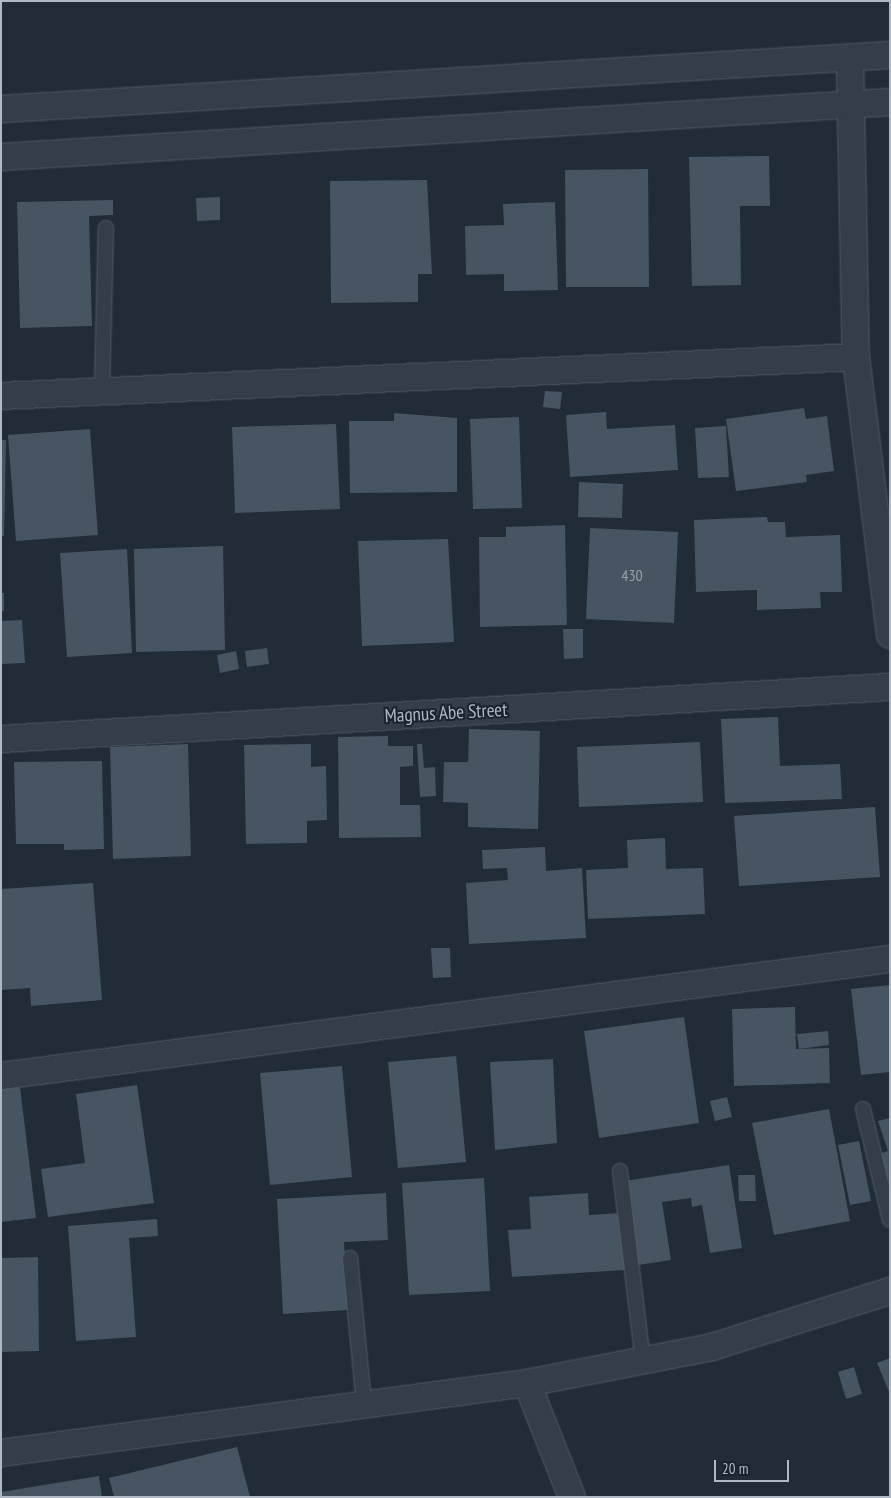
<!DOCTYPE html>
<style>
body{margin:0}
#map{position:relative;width:891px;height:1498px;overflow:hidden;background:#212c37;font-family:"PT Sans Narrow",sans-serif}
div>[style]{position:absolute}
.building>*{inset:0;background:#475461}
.roads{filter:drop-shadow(0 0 1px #525c65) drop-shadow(0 0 1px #525c65)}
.lane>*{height:14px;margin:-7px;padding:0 7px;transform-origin:7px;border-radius:7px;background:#353e48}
.street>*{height:26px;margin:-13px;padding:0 13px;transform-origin:13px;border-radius:13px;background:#353e48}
span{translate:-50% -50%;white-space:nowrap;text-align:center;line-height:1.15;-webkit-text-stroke:4px #1a232c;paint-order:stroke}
.number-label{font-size:16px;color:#95a0ab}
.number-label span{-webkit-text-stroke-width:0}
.street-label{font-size:19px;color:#afb9c4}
.frame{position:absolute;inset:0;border:2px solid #afb9c4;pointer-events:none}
.scale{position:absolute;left:714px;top:1460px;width:75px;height:22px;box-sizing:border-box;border:2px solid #afb9c4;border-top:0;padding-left:6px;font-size:15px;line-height:18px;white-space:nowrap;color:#afb9c4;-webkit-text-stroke:4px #1a232c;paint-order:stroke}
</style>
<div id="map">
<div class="building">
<i style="clip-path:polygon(769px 156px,770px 206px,740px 206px,741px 285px,692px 286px,689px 157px)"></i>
<i style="clip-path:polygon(648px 169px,649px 287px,566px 287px,565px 170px)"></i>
<i style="clip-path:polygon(427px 180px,432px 274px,418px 274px,418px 302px,331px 303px,330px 181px)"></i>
<i style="clip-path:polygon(220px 197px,220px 220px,197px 221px,196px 198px)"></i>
<i style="clip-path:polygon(113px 200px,113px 215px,89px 216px,92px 326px,20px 328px,17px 202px)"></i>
<i style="clip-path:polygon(555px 202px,558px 290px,504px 291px,504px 274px,466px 275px,465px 226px,504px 225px,503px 204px)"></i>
<i style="clip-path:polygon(545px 391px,562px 392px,560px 409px,543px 407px)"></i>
<i style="clip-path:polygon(804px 408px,806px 419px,827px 416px,834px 471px,806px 475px,807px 482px,736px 491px,726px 419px)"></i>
<i style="clip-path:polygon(606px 412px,607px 429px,675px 425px,678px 470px,570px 477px,566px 415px)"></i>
<i style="clip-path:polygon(394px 413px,457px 418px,457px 492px,350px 493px,349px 421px,394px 421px)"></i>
<i style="clip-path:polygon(519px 417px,522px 508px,473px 509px,470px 419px)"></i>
<i style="clip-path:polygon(336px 424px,340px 509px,235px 513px,232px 427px)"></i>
<i style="clip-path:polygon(726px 426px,729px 477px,698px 478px,695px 428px)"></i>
<i style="clip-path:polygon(90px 429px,98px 535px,16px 541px,8px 435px)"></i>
<i style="clip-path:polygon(1px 440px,6px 440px,4px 536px,1px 536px)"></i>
<i style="clip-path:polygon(579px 482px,623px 484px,622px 518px,578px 517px)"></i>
<i style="clip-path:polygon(767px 517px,768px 522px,785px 522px,786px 537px,840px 535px,842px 592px,820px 592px,821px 608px,757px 610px,757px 590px,696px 592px,694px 520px)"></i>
<i style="clip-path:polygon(565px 525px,567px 625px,480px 627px,479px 537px,506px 537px,506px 527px)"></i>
<i style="clip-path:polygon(590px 528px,678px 532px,674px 623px,586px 619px)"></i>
<i style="clip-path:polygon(448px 539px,454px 642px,362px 646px,358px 541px)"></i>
<i style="clip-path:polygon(223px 546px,225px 650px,136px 652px,134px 549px)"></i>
<i style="clip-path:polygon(127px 549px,132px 653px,67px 657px,60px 553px)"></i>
<i style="clip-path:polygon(1px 593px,4px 593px,4px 611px,1px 611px)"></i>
<i style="clip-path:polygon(22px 620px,25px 663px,1px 664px,1px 621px)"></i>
<i style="clip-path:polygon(563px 629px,583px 629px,583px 658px,564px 659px)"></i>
<i style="clip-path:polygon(267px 648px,269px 664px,247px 667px,245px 651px)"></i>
<i style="clip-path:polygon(236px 651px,239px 669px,220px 673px,217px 655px)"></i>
<i style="clip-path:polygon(778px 717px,780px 766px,840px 764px,842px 799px,725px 803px,721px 719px)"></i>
<i style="clip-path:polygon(469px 729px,540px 731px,538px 829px,468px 827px,468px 803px,443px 802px,444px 762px,468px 762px)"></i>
<i style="clip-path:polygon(388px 736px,388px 746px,413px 746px,413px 766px,400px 767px,400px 805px,420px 805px,421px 837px,339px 838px,338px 737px)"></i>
<i style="clip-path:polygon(700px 742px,703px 802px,579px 807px,577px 747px)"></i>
<i style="clip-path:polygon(188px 744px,191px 856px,113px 859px,110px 747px)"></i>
<i style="clip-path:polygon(311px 744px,311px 767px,326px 766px,327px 820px,307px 821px,307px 843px,246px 844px,244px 745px)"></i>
<i style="clip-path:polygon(417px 744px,422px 744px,424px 768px,435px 767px,436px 796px,420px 797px)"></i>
<i style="clip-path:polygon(102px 761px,104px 849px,64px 850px,64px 844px,16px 844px,14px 762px)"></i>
<i style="clip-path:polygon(875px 807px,880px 877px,739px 886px,734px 816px)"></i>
<i style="clip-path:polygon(665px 838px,666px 869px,703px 868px,705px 914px,588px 919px,586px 870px,628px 868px,627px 840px)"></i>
<i style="clip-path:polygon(545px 847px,546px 871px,582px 868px,586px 938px,469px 944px,466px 883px,508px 880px,507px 868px,483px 869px,482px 850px)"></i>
<i style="clip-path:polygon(93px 883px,102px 1000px,31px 1006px,30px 988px,1px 990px,1px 889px)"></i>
<i style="clip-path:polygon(431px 948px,450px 948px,451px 977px,433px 978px)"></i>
<i style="clip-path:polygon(890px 985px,890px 1072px,861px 1075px,851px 989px)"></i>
<i style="clip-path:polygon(795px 1007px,796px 1049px,829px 1048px,830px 1083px,734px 1086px,732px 1009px)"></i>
<i style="clip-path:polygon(684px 1017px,699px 1123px,599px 1138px,584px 1031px)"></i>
<i style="clip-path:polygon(828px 1031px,829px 1045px,799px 1049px,797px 1034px)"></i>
<i style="clip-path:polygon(456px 1056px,466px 1162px,398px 1168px,388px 1062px)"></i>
<i style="clip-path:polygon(553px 1059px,557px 1143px,495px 1150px,490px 1062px)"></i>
<i style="clip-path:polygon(342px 1066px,352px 1177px,270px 1185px,260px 1073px)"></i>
<i style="clip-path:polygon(137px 1085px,154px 1203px,48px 1217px,41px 1169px,85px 1163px,76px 1094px)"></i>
<i style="clip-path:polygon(20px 1087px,36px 1218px,1px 1222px,1px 1089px)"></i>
<i style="clip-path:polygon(727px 1097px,732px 1117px,715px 1121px,710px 1101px)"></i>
<i style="clip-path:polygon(829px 1109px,850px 1221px,774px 1235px,752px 1123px)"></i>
<i style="clip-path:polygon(890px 1118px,890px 1179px,885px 1181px,876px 1155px,888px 1151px,878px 1121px)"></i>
<i style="clip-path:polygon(859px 1141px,871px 1201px,850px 1205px,838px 1145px)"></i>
<i style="clip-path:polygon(729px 1165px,742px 1248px,710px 1253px,702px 1205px,692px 1207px,691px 1198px,662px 1202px,671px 1260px,638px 1265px,624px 1181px)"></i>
<i style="clip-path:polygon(738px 1175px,755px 1175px,756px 1201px,739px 1201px)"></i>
<i style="clip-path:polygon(484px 1178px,490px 1291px,409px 1295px,402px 1183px)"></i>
<i style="clip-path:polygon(386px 1193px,388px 1240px,344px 1242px,348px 1310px,283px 1314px,277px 1199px)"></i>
<i style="clip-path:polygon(588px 1193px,589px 1215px,621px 1213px,625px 1270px,512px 1277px,508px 1230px,531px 1229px,529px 1197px)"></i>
<i style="clip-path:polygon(157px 1219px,158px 1236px,129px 1238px,136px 1337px,76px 1341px,68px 1226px)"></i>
<i style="clip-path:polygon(38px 1257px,39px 1351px,1px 1352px,1px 1258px)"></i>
<i style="clip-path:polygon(890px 1358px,890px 1394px,877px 1363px)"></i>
<i style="clip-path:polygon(854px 1367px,862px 1394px,846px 1399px,838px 1372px)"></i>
<i style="clip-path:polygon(237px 1447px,250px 1497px,114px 1497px,109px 1478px)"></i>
<i style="clip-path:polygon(99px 1476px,102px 1497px,1px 1497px,1px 1492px)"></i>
</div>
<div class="roads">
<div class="lane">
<i style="left:102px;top:389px;width:161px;rotate:-88.6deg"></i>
<i style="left:863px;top:1109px;width:114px;rotate:76.3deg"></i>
<i style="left:620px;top:1171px;width:191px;rotate:83.1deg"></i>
<i style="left:350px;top:1258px;width:147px;rotate:84.5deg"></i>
</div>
<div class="street">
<i style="left:850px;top:58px;width:299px;rotate:88.9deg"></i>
<i style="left:856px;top:357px;width:280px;rotate:83deg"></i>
<i style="left:1px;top:109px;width:891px;rotate:-3.48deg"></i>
<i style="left:1px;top:157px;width:891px;rotate:-3.54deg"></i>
<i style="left:1px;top:396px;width:856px;rotate:-2.61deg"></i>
<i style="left:1px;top:739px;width:891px;rotate:-3.35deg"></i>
<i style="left:1px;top:1076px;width:897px;rotate:-7.5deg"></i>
<i style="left:527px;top:1383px;width:123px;rotate:68.5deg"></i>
<i style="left:1px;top:1453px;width:531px;rotate:-7.58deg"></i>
<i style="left:527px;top:1383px;width:188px;rotate:-11deg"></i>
<i style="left:712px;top:1347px;width:187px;rotate:-17.5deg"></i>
</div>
</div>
<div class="number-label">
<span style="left:632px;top:575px">430</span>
</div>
<div class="street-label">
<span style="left:446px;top:713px;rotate:-3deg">Magnus Abe Street</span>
</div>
<div class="frame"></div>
<div class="scale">20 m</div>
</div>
